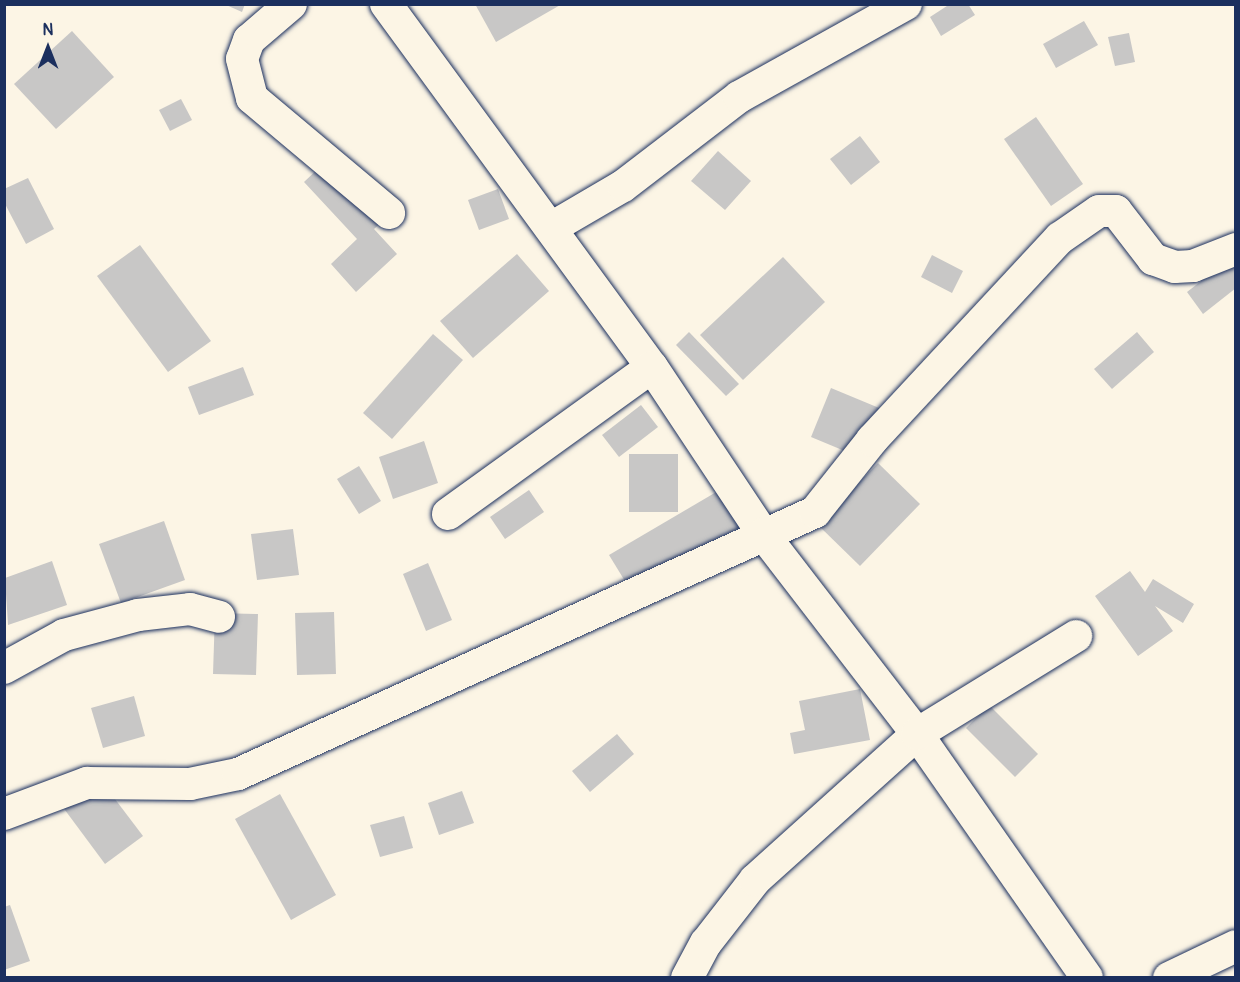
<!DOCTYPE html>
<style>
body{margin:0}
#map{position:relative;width:1240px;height:982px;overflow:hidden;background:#fcf5e5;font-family:Pangolin,sans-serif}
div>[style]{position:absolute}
.building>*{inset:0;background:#c8c7c6}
.roads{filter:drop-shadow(0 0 2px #1b2f5e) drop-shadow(0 0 2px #1b2f5e)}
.minor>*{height:32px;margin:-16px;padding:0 16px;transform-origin:16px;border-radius:16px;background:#fcf5e5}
span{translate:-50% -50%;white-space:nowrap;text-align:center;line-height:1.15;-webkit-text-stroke:5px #fcf5e5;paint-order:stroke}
.frame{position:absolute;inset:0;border:6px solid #1b2f5e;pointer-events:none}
.north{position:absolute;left:18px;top:18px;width:60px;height:60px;-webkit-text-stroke:4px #fcf5e5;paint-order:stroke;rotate:0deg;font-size:16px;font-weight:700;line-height:24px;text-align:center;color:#1b2f5e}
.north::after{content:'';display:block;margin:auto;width:21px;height:27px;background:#1b2f5e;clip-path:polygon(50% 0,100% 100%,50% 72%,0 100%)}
</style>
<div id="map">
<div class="building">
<i style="clip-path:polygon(224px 4px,245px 4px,242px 12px)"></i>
<i style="clip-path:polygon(475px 4px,562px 4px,496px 42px)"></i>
<i style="clip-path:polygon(950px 4px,968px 4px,975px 15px,941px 36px,930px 17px)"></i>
<i style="clip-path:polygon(1084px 21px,1098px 45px,1056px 68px,1043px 44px)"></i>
<i style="clip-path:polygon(72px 31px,114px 77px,56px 129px,14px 84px)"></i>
<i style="clip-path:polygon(1129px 33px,1135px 62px,1115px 66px,1108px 37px)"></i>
<i style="clip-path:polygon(181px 99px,192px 120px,170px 131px,159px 110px)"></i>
<i style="clip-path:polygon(1036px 117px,1083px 184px,1051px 206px,1004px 139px)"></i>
<i style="clip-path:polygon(860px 136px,880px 162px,851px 185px,830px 159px)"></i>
<i style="clip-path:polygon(338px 150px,395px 210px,374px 229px,397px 254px,356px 292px,331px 264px,357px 239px,304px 182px)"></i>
<i style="clip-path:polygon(718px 151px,751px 181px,725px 210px,691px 181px)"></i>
<i style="clip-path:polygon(28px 178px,54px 229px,26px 244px,4px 202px,4px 189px)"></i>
<i style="clip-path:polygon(498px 189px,509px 219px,479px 230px,468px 200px)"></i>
<i style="clip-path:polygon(140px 245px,211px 341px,168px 372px,97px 276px)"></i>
<i style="clip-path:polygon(517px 254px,549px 291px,473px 358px,440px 321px)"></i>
<i style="clip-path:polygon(1236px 254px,1236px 288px,1203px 314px,1187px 292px)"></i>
<i style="clip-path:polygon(932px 255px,963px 271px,952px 293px,921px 277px)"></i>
<i style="clip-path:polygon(783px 257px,825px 302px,743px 380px,700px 335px)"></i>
<i style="clip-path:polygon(689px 332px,739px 384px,726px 396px,676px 345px)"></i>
<i style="clip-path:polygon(1137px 332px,1154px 352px,1112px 389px,1094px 369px)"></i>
<i style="clip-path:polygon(433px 334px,463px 360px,392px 439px,363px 413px)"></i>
<i style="clip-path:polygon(243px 367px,254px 395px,199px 415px,188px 387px)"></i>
<i style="clip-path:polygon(831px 388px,884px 410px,864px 459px,811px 437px)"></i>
<i style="clip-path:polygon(641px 405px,658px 427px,619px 457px,602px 435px)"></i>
<i style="clip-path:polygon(424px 441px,438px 483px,393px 499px,379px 457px)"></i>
<i style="clip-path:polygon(629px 454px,678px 454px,678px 512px,629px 512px)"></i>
<i style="clip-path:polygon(878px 463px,920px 504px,860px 566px,818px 525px)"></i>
<i style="clip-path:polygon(359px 466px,381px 501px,359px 514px,337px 479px)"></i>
<i style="clip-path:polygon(529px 490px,544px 512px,505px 539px,490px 517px)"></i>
<i style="clip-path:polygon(718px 491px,740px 527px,631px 591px,609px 555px)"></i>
<i style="clip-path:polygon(164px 521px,185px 580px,121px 603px,99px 544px)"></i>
<i style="clip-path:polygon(293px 529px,299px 575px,257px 580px,251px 534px)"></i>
<i style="clip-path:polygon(52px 561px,67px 605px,8px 625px,5px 578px)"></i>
<i style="clip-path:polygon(428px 563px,452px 620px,426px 631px,403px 574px)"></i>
<i style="clip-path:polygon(1130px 571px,1145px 592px,1153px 579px,1194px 604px,1183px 623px,1155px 606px,1173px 631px,1138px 656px,1095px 596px)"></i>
<i style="clip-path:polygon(334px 612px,336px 674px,297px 675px,295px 613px)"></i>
<i style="clip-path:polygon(215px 613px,258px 614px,256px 675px,213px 674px)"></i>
<i style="clip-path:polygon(860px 689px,870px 740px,794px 754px,790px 733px,805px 730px,799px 701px)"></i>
<i style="clip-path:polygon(134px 696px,145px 736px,103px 748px,91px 708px)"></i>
<i style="clip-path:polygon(989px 705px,1038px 754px,1015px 777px,966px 728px)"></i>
<i style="clip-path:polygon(617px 734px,634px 754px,590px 792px,572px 771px)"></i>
<i style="clip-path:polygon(96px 774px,143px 836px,105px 864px,59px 802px)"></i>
<i style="clip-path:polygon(462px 791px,474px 823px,439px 835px,428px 803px)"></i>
<i style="clip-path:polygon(280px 794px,336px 895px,291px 920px,235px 819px)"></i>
<i style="clip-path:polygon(404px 816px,413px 848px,380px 857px,370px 825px)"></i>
<i style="clip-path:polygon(10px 905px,30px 961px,4px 970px,4px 907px)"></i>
</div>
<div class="roads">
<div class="minor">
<i style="left:291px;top:4px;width:55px;rotate:139.4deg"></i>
<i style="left:249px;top:40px;width:20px;rotate:110deg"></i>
<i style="left:242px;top:59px;width:40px;rotate:75.6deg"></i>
<i style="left:252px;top:98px;width:179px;rotate:40deg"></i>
<i style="left:386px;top:4px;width:450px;rotate:53.8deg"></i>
<i style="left:652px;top:367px;width:201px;rotate:56.4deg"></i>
<i style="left:763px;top:534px;width:252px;rotate:52.4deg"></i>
<i style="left:917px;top:734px;width:297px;rotate:55.1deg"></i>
<i style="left:551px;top:228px;width:83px;rotate:-30.3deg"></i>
<i style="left:623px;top:186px;width:146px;rotate:-37.5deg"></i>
<i style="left:739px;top:97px;width:191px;rotate:-29.1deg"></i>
<i style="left:448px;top:514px;width:251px;rotate:-35.8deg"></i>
<i style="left:4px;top:668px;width:68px;rotate:-28.8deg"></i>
<i style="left:64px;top:635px;width:77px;rotate:-15.1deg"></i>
<i style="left:138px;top:615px;width:52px;rotate:-6.6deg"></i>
<i style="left:190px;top:609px;width:30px;rotate:15deg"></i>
<i style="left:4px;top:814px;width:89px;rotate:-20.5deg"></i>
<i style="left:87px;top:783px;width:103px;rotate:0.6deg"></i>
<i style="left:190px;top:784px;width:49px;rotate:-11.8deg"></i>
<i style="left:238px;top:774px;width:634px;rotate:-24.42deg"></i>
<i style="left:815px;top:512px;width:92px;rotate:-51.6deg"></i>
<i style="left:872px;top:440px;width:276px;rotate:-47.1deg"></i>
<i style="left:1060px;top:238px;width:47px;rotate:-34.7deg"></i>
<i style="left:1099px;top:211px;width:17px"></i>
<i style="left:1116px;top:211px;width:61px;rotate:52.4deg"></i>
<i style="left:1153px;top:259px;width:23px;rotate:20deg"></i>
<i style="left:1175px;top:267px;width:18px;rotate:-3deg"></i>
<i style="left:1193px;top:266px;width:46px;rotate:-21.6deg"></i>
<i style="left:687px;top:978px;width:40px;rotate:-62deg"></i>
<i style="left:706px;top:943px;width:80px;rotate:-52.1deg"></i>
<i style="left:755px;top:880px;width:218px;rotate:-42deg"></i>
<i style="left:917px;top:734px;width:187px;rotate:-31.6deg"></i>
<i style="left:1169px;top:978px;width:74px;rotate:-25.5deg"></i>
</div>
</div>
<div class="frame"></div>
<div class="north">N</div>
</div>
